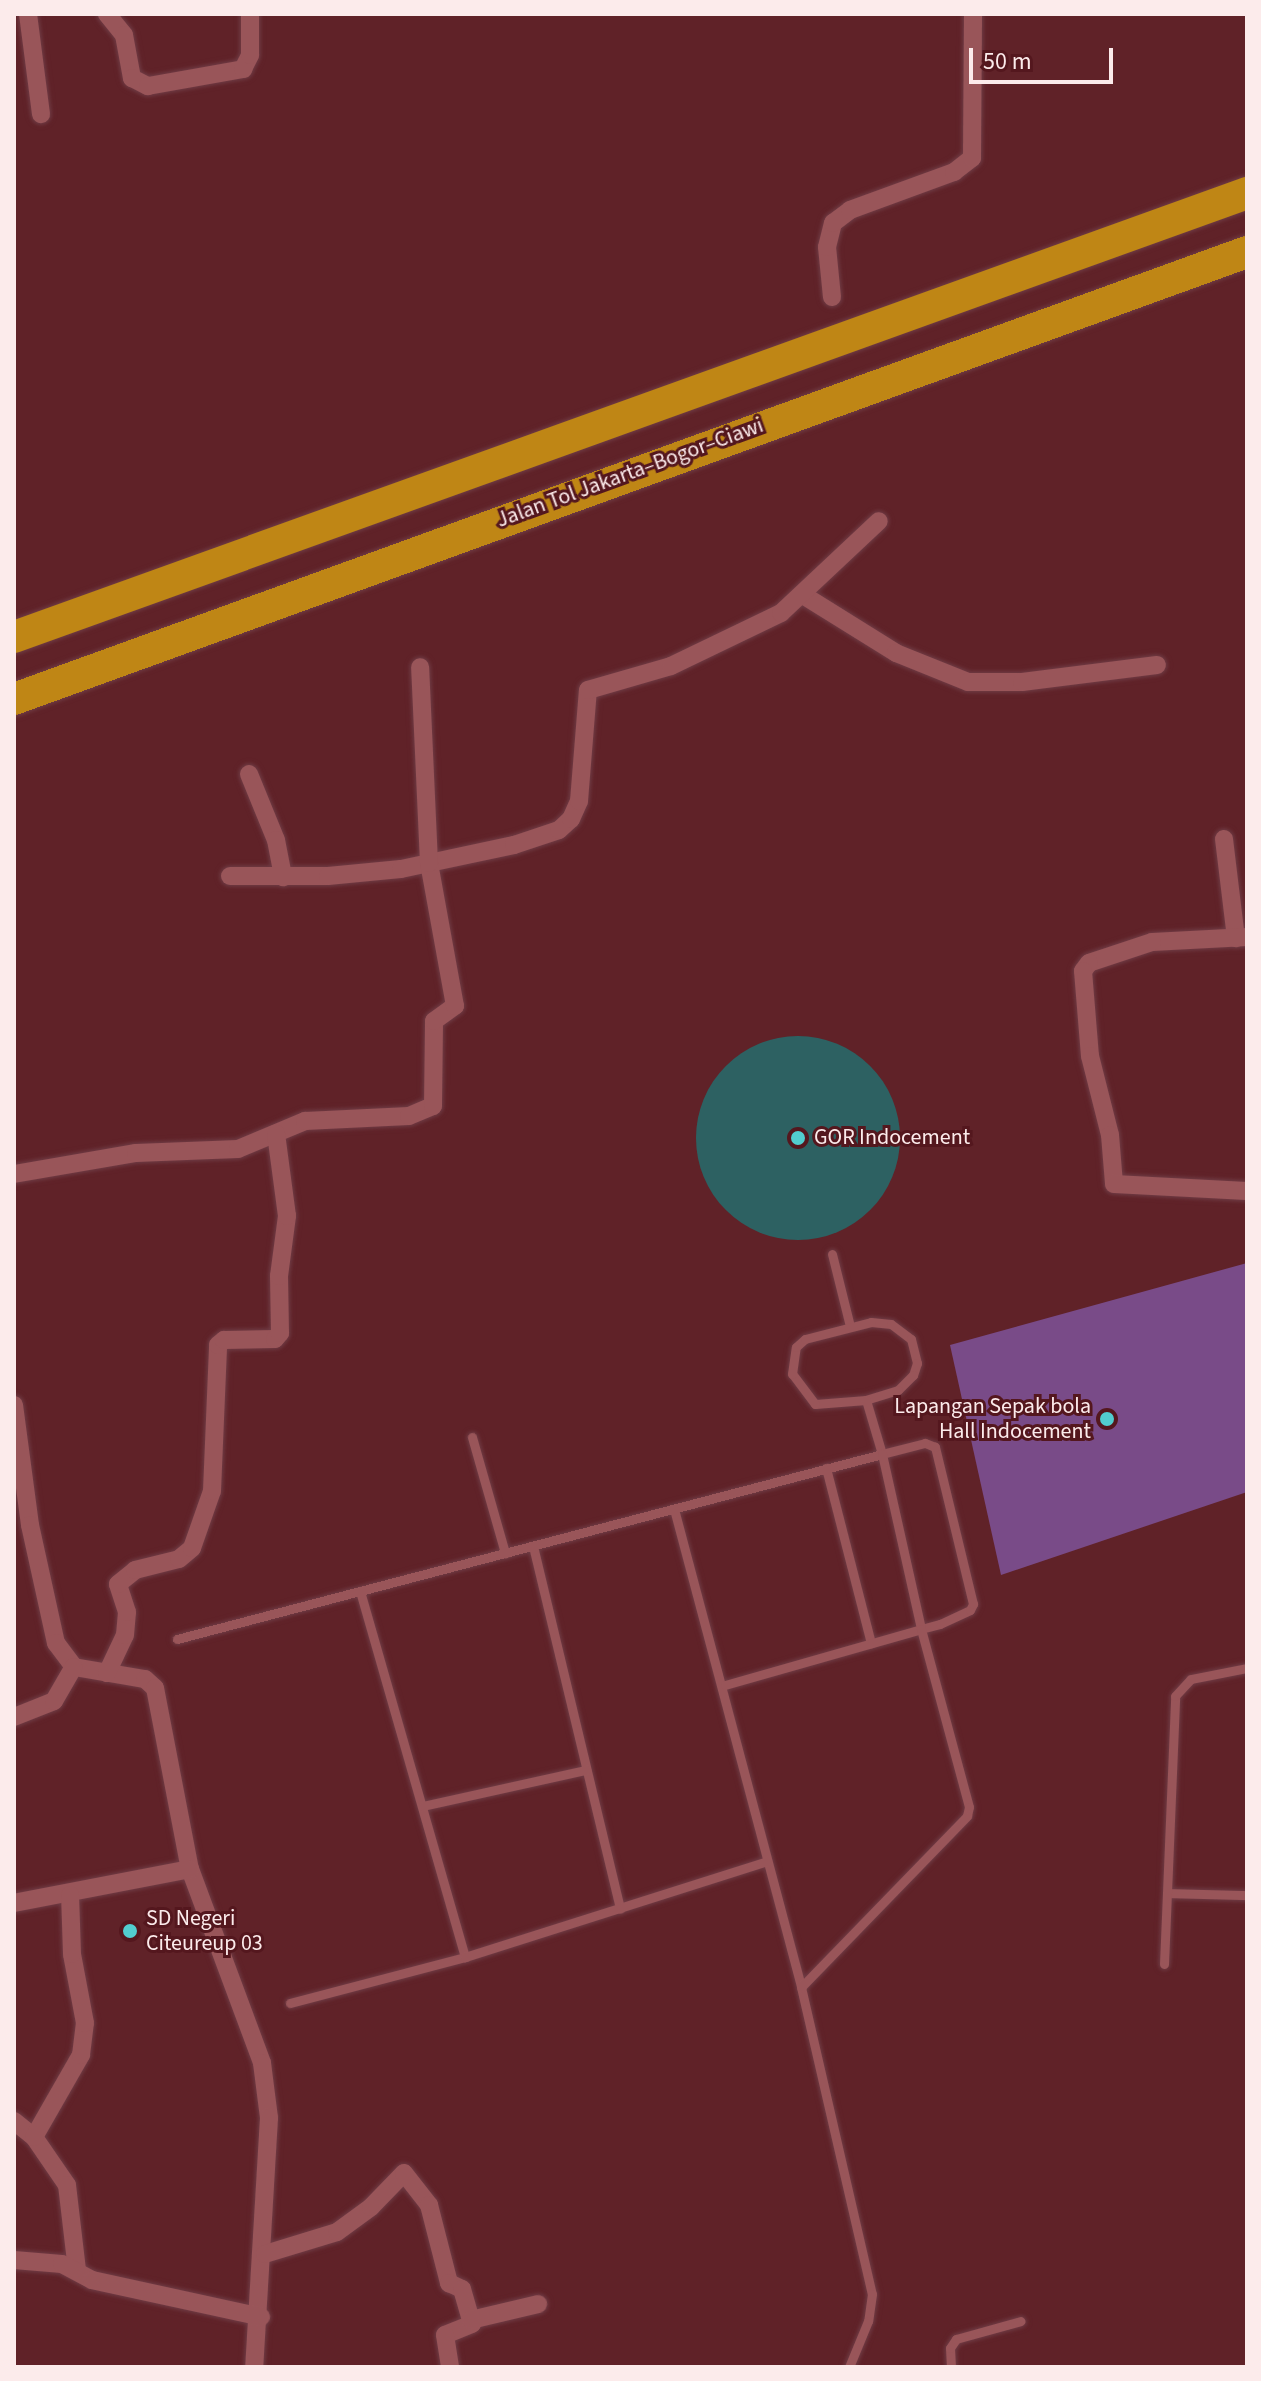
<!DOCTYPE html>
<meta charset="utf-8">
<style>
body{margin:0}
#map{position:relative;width:1261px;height:2381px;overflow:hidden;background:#602228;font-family:"Source Sans 3",sans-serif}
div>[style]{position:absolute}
.green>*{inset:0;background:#794b88}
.building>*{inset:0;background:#2d6162}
.round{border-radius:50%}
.roads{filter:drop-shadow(0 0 2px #6f3c45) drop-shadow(0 0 2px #6f3c45)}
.service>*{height:9px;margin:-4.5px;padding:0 4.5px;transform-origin:4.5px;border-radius:4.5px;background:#995559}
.minor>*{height:18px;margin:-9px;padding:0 9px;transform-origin:9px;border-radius:9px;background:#995559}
.motorway>*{height:32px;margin:-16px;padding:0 16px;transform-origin:16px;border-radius:16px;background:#bf8615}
.dots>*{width:22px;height:22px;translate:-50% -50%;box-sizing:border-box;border:4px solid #54171e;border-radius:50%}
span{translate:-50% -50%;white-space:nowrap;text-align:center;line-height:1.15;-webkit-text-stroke:6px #54171e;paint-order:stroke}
.street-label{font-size:22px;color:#fcebeb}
.poi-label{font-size:22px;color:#fcebeb}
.left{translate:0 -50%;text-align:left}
.right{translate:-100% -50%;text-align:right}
.frame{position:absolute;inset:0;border:16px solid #fcebeb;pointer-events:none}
.scale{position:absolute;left:969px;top:48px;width:144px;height:36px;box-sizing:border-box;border:4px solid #fcebeb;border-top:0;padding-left:10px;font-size:24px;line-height:28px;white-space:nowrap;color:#fcebeb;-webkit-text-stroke:6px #54171e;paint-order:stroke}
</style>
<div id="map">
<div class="green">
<i style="clip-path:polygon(1247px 1263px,1247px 1492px,1001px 1575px,950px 1345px)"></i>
</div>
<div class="building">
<i class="round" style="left:696px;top:1036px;width:204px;height:204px"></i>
</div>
<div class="roads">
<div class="service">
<i style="left:832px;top:1254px;width:74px;rotate:76deg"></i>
<i style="left:871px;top:1322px;width:20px;rotate:6deg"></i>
<i style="left:891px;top:1324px;width:25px;rotate:37deg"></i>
<i style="left:911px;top:1339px;width:25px;rotate:76deg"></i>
<i style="left:917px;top:1363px;width:13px;rotate:108deg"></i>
<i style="left:913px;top:1375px;width:21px;rotate:135deg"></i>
<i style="left:898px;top:1390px;width:34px;rotate:163deg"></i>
<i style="left:866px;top:1400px;width:51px;rotate:175.5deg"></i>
<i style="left:815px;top:1404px;width:38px;rotate:-127deg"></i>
<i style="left:792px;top:1374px;width:27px;rotate:-82deg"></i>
<i style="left:796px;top:1347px;width:12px;rotate:-42deg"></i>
<i style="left:805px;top:1339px;width:68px;rotate:-14.4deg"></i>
<i style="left:472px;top:1437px;width:121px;rotate:74.1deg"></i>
<i style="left:826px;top:1468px;width:181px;rotate:75.6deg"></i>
<i style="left:674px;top:1509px;width:495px;rotate:75.1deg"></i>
<i style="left:801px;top:1987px;width:315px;rotate:77deg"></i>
<i style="left:872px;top:2294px;width:27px;rotate:98deg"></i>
<i style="left:868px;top:2321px;width:50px;rotate:112.4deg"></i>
<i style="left:533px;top:1546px;width:373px;rotate:76.5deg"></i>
<i style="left:360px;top:1591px;width:381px;rotate:74deg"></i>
<i style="left:177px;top:1639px;width:729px;rotate:-14.7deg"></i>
<i style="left:882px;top:1454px;width:56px;rotate:-106.5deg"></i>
<i style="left:725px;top:1685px;width:204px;rotate:-15.9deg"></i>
<i style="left:921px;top:1629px;width:20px;rotate:-15deg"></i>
<i style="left:940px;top:1624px;width:33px;rotate:-25deg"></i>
<i style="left:970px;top:1610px;width:7px;rotate:-63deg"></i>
<i style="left:973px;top:1604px;width:162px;rotate:-103.6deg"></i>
<i style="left:935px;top:1447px;width:11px;rotate:-158deg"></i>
<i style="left:925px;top:1443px;width:44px;rotate:165.7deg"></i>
<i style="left:882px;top:1454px;width:179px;rotate:77.4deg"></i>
<i style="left:921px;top:1629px;width:184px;rotate:74.9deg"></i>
<i style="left:969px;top:1807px;width:9px;rotate:103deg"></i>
<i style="left:967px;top:1816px;width:238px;rotate:134.1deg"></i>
<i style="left:423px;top:1806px;width:167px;rotate:-12.5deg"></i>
<i style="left:1169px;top:1893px;width:78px;rotate:1.5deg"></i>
<i style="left:1164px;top:1964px;width:268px;rotate:-87.6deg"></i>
<i style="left:1175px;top:1696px;width:23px;rotate:-47deg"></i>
<i style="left:1191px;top:1679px;width:57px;rotate:-11.1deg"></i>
<i style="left:290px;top:2003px;width:181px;rotate:-14.7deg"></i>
<i style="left:465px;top:1957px;width:317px;rotate:-17.6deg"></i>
<i style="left:951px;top:2367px;width:19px;rotate:-93deg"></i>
<i style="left:950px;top:2348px;width:11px;rotate:-56deg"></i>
<i style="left:956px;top:2339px;width:67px;rotate:-15.5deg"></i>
</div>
<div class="minor">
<i style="left:28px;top:14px;width:101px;rotate:82.6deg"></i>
<i style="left:107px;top:14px;width:27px;rotate:51deg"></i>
<i style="left:124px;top:35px;width:44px;rotate:79.5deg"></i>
<i style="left:132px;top:78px;width:18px;rotate:27deg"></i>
<i style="left:148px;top:86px;width:97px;rotate:-10.1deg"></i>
<i style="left:243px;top:69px;width:16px;rotate:-63deg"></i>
<i style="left:250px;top:55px;width:41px;rotate:-90deg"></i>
<i style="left:832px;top:297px;width:50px;rotate:-95.7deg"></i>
<i style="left:827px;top:247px;width:25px;rotate:-76deg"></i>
<i style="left:833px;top:223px;width:21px;rotate:-37deg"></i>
<i style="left:850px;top:210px;width:111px;rotate:-20.1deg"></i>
<i style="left:954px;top:172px;width:23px;rotate:-38deg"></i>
<i style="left:972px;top:158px;width:144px;rotate:-89.6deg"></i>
<i style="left:803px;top:595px;width:110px;rotate:31.9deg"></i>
<i style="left:896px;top:653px;width:78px;rotate:21.9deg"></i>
<i style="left:968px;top:682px;width:54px"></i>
<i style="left:1022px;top:682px;width:136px;rotate:-7.2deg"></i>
<i style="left:249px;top:774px;width:71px;rotate:67.8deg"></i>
<i style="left:276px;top:840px;width:38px;rotate:79deg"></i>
<i style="left:1224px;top:839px;width:100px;rotate:83.1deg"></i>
<i style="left:230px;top:876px;width:98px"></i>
<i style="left:328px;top:876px;width:73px;rotate:-5.5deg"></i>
<i style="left:401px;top:869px;width:116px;rotate:-12deg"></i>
<i style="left:514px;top:845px;width:47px;rotate:-18.4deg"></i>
<i style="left:559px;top:830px;width:16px;rotate:-43deg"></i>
<i style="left:571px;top:819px;width:20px;rotate:-66deg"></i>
<i style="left:579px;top:801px;width:111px;rotate:-85.4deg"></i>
<i style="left:588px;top:690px;width:86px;rotate:-16.1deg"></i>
<i style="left:671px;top:666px;width:122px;rotate:-25.7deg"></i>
<i style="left:781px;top:613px;width:134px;rotate:-43.2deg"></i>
<i style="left:1247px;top:937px;width:95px;rotate:177deg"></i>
<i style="left:1152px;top:942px;width:66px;rotate:161.6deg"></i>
<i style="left:1089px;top:963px;width:10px;rotate:127deg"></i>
<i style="left:1083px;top:971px;width:85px;rotate:85.3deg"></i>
<i style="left:1090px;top:1056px;width:81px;rotate:75.8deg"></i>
<i style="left:1110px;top:1135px;width:49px;rotate:85.3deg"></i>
<i style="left:1114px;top:1184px;width:133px;rotate:3deg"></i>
<i style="left:14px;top:1174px;width:124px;rotate:-9.8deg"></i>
<i style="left:136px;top:1153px;width:102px;rotate:-2.2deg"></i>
<i style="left:238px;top:1149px;width:73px;rotate:-22.7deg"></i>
<i style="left:305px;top:1121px;width:104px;rotate:-2.8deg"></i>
<i style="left:409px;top:1116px;width:26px;rotate:-23deg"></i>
<i style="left:433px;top:1106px;width:85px;rotate:-89.3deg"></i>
<i style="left:434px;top:1021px;width:26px;rotate:-36deg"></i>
<i style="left:455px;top:1006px;width:145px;rotate:-100.3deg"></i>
<i style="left:429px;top:863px;width:196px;rotate:-92.6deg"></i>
<i style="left:14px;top:1405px;width:121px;rotate:82.4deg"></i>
<i style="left:30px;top:1525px;width:121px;rotate:77.6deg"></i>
<i style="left:56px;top:1643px;width:30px;rotate:53deg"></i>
<i style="left:74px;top:1667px;width:72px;rotate:9.6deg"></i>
<i style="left:145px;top:1679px;width:13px;rotate:42deg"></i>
<i style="left:155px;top:1688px;width:184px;rotate:79.1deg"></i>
<i style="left:190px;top:1869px;width:207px;rotate:69.6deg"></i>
<i style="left:262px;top:2063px;width:55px;rotate:82.7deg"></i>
<i style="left:269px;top:2118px;width:249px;rotate:93.4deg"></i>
<i style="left:107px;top:1673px;width:42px;rotate:-64.7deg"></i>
<i style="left:125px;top:1635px;width:23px;rotate:-85deg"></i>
<i style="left:127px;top:1612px;width:29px;rotate:-108deg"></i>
<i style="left:118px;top:1584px;width:22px;rotate:-39deg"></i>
<i style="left:135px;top:1570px;width:45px;rotate:-14deg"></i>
<i style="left:179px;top:1559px;width:17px;rotate:-40deg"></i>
<i style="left:192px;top:1548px;width:60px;rotate:-70.7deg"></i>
<i style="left:212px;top:1491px;width:146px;rotate:-87.6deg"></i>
<i style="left:218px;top:1345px;width:8px;rotate:-40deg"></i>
<i style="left:224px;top:1340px;width:51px;rotate:-1.1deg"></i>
<i style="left:275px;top:1339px;width:8px;rotate:-50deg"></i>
<i style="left:280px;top:1333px;width:57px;rotate:-91deg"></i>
<i style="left:279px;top:1276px;width:61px;rotate:-82.4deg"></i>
<i style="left:287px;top:1216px;width:83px;rotate:-97.6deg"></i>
<i style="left:14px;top:1717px;width:43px;rotate:-21.8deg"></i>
<i style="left:54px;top:1701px;width:39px;rotate:-60deg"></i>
<i style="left:14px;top:1903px;width:179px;rotate:-10.9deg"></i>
<i style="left:14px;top:2121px;width:26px;rotate:39deg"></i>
<i style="left:34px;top:2137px;width:58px;rotate:55.5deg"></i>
<i style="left:67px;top:2185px;width:86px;rotate:83.3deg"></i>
<i style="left:34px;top:2137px;width:95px;rotate:-60.2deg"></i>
<i style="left:81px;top:2055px;width:32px;rotate:-83deg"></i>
<i style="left:85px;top:2023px;width:70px;rotate:-100.7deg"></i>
<i style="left:72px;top:1954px;width:59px;rotate:-91.9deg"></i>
<i style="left:265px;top:2254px;width:75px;rotate:-17deg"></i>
<i style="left:337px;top:2232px;width:42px;rotate:-36.3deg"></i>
<i style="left:371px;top:2207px;width:47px;rotate:-45.9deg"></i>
<i style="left:404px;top:2173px;width:41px;rotate:52deg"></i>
<i style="left:429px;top:2205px;width:81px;rotate:75.6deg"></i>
<i style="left:449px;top:2283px;width:14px;rotate:25deg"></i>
<i style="left:462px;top:2289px;width:36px;rotate:74deg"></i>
<i style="left:472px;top:2324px;width:29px;rotate:158deg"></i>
<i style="left:445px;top:2335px;width:32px;rotate:81deg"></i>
<i style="left:14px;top:2260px;width:48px;rotate:4.8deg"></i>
<i style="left:62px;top:2264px;width:34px;rotate:28deg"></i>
<i style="left:92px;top:2280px;width:173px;rotate:12.3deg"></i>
<i style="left:471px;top:2320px;width:69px;rotate:-13.4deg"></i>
</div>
<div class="motorway">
<i style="left:14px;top:637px;width:1311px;rotate:-19.8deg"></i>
<i style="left:14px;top:699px;width:1312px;rotate:-19.93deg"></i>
</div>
</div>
<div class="dots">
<i style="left:798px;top:1138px;background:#52cdcf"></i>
<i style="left:1107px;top:1419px;background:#52cdcf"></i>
<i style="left:130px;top:1931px;background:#52cdcf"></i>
</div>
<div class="street-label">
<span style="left:630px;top:473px;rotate:-20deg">Jalan Tol Jakarta–Bogor–Ciawi</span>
</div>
<div class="poi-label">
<span class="left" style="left:814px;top:1138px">GOR Indocement</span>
<span class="right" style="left:1091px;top:1419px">Lapangan Sepak bola<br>Hall Indocement</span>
<span class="left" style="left:146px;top:1931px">SD Negeri<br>Citeureup 03</span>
</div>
<div class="frame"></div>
<div class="scale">50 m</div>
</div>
